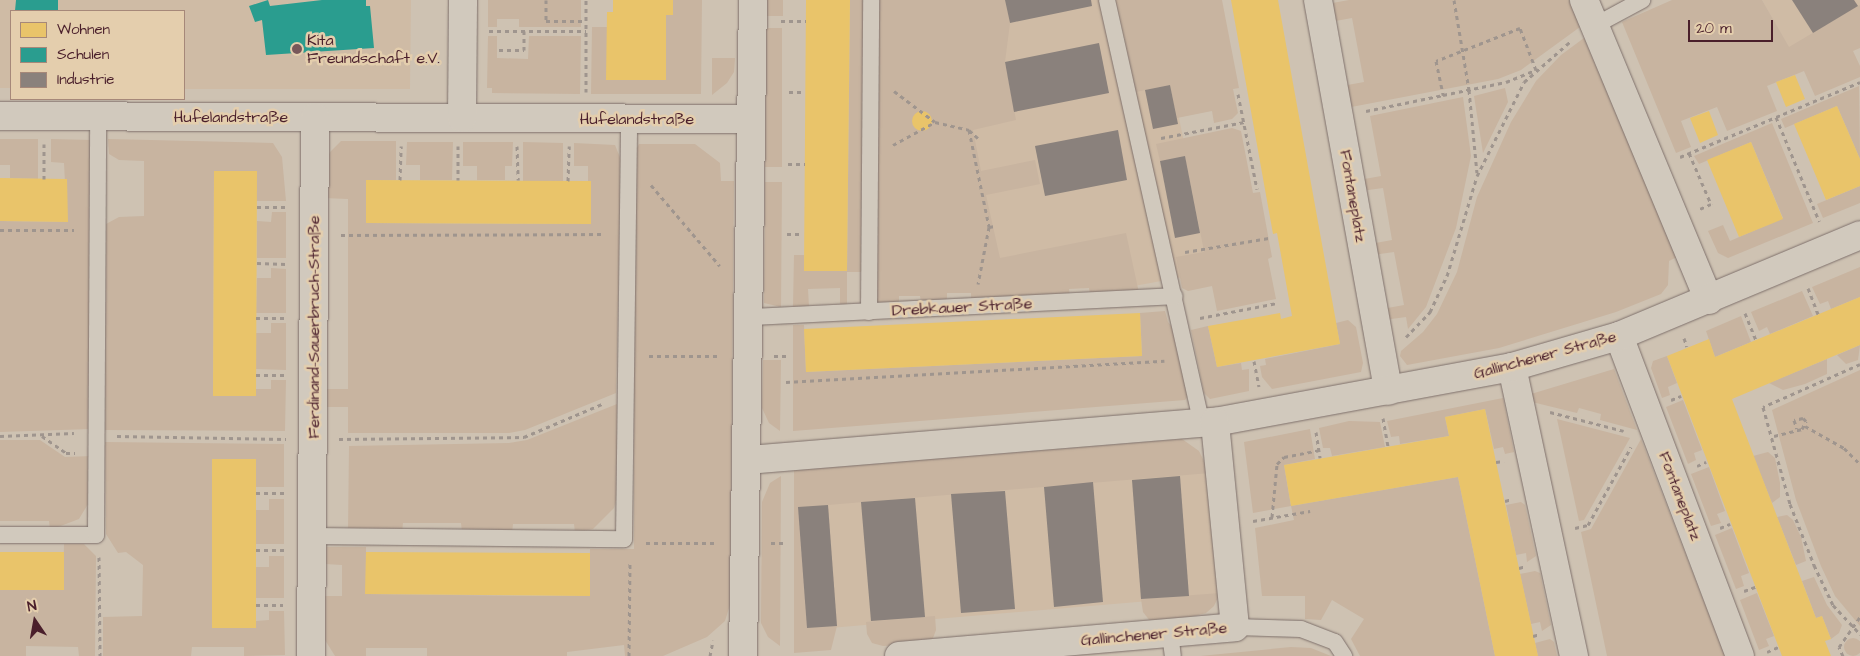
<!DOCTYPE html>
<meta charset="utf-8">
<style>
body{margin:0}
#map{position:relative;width:1860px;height:656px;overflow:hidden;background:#cec2b2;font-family:"Architects Daughter",sans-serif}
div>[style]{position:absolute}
.built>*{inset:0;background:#cfbba5}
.green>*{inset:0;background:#c8b4a0}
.round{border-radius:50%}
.homes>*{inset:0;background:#e9c46a}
.schools>*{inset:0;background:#2a9d8f}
.industry>*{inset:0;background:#8a817c}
.path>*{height:3px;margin-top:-1.5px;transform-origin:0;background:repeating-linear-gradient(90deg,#9f958e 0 4px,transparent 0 8px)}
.roads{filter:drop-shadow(0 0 1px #7e706b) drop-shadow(0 0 1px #7e706b)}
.service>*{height:16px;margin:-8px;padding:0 8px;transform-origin:8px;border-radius:8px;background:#d1c9bd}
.minor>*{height:28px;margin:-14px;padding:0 14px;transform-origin:14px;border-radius:14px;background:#d1c9bd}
.dots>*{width:14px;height:14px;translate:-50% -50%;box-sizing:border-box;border:2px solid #e4cead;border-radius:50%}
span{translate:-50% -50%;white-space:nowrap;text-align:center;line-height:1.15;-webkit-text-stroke:5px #e4cead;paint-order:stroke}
.poi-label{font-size:16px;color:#4a1f2b}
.left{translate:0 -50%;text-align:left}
.street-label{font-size:16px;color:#4a1f2b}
.legend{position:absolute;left:10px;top:10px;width:175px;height:90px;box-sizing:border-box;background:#e4cead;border:1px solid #a68879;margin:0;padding:6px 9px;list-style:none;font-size:15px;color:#4a1f2b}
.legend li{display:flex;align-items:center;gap:10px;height:25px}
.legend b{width:25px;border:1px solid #a68879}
.north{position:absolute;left:10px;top:596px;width:50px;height:50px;-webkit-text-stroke:4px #e4cead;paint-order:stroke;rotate:348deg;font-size:14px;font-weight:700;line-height:20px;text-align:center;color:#4a1f2b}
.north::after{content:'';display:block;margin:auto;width:18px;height:22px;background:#4a1f2b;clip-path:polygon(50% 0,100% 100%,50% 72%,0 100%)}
.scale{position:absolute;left:1688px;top:20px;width:85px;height:22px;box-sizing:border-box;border:2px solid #4a1f2b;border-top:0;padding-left:6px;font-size:15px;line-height:18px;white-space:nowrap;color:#4a1f2b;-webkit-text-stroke:4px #e4cead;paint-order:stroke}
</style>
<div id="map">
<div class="built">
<i style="clip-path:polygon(0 0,411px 0,410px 89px,184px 89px,184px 11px,11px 11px,11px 88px,0 88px)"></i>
<i style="clip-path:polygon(993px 0,1131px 0,1172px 83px,1210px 272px,1134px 286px,996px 261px,971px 129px)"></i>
<i style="clip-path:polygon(1762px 0,1860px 0,1860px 20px,1790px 50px)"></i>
<i style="clip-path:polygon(1208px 470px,1220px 595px,806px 630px,796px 503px)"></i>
</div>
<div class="green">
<i style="clip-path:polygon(488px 0,581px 0,581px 27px,519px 27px,519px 19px,497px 19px,497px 27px,488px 27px)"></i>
<i style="clip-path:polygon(673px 0,702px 0,701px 94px,591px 94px,592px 27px,607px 27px,607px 80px,665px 80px,666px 15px,673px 15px)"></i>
<i style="clip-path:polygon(766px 0,783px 0,783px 16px,766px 16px)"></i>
<i style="clip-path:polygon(850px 0,864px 0,862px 272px,847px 272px,847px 305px,821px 307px,840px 304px,840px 288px,808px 289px,809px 307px,793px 307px,794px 255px,804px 255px,804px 271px,847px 271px)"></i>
<i style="clip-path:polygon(878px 0,1005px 0,1010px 23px,1005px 62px,1016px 120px,973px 130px,981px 171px,1035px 160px,1040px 184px,986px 195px,1000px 258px,1126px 233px,1139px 293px,1090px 295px,1089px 288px,1069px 289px,1070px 296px,971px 300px,971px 293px,947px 293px,947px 301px,921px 302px,920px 296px,899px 296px,899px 303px,876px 305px)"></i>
<i style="clip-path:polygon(1117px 0,1222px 0,1239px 88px,1233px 89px,1238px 113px,1232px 119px,1214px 123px,1212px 111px,1177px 118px,1170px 85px,1136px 92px)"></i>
<i style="clip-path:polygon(1349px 0,1569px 0,1580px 27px,1521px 70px,1498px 79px,1346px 108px,1342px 86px,1364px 82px,1352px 18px,1330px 22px,1327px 4px)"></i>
<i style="clip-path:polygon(1672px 0,1762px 0,1789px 47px,1860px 5px,1860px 48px,1853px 51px,1860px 66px,1860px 77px,1815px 96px,1804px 71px,1767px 86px,1777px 111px,1727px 131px,1717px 107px,1681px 121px,1691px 147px,1676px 153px,1622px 22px)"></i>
<i style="clip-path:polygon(766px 28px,782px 28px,782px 167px,765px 167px)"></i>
<i style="clip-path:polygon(488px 36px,497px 36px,497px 58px,528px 59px,529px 36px,581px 36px,580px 94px,492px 93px,492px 88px,487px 88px)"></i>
<i style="clip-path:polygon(1584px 38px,1677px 257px,1669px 261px,1668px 285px,1661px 294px,1616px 312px,1499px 348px,1407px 365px,1400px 356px,1401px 351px,1423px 332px,1437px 314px,1457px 272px,1477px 197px,1511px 122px,1536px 81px,1561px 55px)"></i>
<i style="clip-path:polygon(712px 58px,735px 58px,734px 72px,727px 83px,712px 95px)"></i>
<i style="clip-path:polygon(1859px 86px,1860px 159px,1837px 106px,1785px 128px,1781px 119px)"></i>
<i style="clip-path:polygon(1505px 88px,1508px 102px,1483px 153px,1474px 96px)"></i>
<i style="clip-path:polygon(1463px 97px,1471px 156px,1456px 228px,1426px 307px,1408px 329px,1406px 317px,1384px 320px,1382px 309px,1404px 305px,1394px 252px,1373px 255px,1370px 244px,1392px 240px,1383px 188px,1361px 191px,1359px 180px,1381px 176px,1370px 116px)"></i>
<i style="clip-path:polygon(1772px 123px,1813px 223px,1728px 258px,1718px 253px,1708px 231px,1723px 225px,1730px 241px,1783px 218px,1751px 142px,1699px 164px,1694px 156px)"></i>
<i style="clip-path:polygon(1232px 128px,1241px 131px,1253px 193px,1260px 192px,1272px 257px,1268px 259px,1276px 299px,1217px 311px,1212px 286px,1188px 291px,1182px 288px,1176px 257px,1204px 252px,1203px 246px,1185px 157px,1160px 161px,1156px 144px)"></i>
<i style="clip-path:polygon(0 139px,38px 139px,38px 179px,10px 178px,10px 165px,0 165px)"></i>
<i style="clip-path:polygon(51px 139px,93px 140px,91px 429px,0 432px,0 221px,67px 222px,64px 163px,51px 162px)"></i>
<i style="clip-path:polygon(108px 139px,273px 143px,282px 157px,286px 201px,257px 201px,214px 171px,213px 396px,256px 396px,256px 389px,271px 389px,271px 380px,286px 380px,285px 431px,105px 430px,106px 224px,119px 217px,144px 216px,144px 161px,119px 160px,109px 154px)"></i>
<i style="clip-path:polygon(341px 141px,396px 141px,396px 180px,366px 180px,366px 223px,591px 224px,591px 181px,588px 181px,588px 166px,574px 166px,574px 143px,615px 145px,621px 160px,616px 393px,525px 430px,509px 433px,348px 433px,348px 407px,324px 407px,324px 389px,348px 389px,348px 199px,324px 198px,324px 166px,330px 152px)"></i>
<i style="clip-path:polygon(407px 142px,453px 142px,452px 180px,420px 180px,420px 165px,406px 165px)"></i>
<i style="clip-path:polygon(463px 142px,513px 142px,512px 166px,505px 166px,505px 180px,477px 180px,477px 166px,463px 166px)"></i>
<i style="clip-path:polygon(523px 142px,563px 143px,563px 181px,523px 181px)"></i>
<i style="clip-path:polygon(639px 144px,695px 144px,720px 163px,721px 181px,734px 181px,730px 605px,725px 621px,707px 637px,663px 656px,625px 656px,624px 645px,567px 652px,567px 656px,427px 656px,427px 648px,366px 648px,366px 656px,335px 656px,325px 640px,325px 596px,342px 596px,342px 565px,325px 564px,326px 547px,366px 547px,366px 594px,535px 596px,589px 596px,590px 549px,634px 549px,634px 154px)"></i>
<i style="clip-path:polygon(765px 182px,782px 182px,781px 307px,764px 303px)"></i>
<i style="clip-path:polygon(1860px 186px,1860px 203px,1823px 218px,1817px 204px)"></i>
<i style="clip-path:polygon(272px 212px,286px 212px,286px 258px,257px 258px,257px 221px,271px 222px)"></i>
<i style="clip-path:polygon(1860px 267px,1860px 297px,1831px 309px,1828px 301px,1820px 304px,1812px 287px)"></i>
<i style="clip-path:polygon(271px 268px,286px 269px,286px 313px,256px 313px,257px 278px,271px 278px)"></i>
<i style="clip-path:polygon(1802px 291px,1813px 316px,1770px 334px,1767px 327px,1759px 331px,1751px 312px)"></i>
<i style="clip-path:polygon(1165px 311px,1168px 322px,1174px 329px,1189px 395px,1185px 400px,793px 431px,793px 325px,804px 325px,806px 372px,1142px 356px,1140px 313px)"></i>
<i style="clip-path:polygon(1741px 316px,1751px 342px,1715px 357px,1706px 331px)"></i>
<i style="clip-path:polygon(1348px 320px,1356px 327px,1363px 363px,1361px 372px,1272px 389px,1262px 377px,1260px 366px,1266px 365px,1265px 359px,1340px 344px,1336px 323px)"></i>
<i style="clip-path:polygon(271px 323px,286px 323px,286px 370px,256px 369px,256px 333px,271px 333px)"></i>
<i style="clip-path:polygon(1208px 326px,1217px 367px,1241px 363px,1242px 370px,1249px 369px,1249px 391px,1210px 399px,1204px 393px,1191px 330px)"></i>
<i style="clip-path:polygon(1860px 345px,1858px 360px,1846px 364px,1837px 355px)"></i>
<i style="clip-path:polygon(1667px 356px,1677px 383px,1668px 387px,1670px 395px,1662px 398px,1651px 368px,1653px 361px)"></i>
<i style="clip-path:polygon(1827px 359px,1827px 374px,1805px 384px,1783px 390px,1769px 383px)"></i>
<i style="clip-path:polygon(763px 360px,781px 360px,780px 431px,769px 423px,762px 408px)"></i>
<i style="clip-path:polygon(1614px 369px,1637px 430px,1600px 420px,1601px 414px,1579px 408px,1577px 413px,1532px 402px,1531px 394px)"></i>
<i style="clip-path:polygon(1860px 370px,1860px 626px,1835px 596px,1821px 566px,1796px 500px,1772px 410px)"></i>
<i style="clip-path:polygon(1503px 398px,1514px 452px,1505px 454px,1503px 447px,1494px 449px,1485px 409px,1445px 417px,1449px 436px,1400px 444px,1399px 436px,1391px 437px,1387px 421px)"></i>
<i style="clip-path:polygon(1683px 400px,1702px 450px,1694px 453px,1696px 460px,1688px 464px,1666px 407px)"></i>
<i style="clip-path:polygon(617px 404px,618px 493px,614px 508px,593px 529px,575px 533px,574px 524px,513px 524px,512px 533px,462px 533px,461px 523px,403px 523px,402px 532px,348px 530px,349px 446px,509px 443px,527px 440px)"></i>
<i style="clip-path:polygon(1557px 419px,1630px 438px,1584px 520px,1579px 521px)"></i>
<i style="clip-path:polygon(1349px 421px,1380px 422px,1385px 447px,1332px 456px,1330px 448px,1323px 448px,1319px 428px)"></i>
<i style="clip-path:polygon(1310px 429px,1315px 459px,1284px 465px,1291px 506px,1458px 477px,1495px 656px,1360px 656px,1351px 639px,1364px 619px,1332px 600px,1321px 620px,1305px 619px,1305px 596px,1262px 596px,1255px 528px,1294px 520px,1291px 506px,1253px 513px,1244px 442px)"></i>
<i style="clip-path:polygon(1182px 439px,1199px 451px,1210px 473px,828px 505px,837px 626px,831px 650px,794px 653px,794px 470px)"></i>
<i style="clip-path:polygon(1641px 439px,1725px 656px,1607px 656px,1581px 532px,1591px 529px)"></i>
<i style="clip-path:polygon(0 440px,40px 440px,65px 457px,92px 456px,88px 504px,79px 519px,50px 530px,49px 521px,0 521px)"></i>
<i style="clip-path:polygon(105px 442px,284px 444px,284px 487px,256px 487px,256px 459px,212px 459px,212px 628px,255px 628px,256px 621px,269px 620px,269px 611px,284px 611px,285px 655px,244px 656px,244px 647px,192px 647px,191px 656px,103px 656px,103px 617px,142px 616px,143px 565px,126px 552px,118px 553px,106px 534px)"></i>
<i style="clip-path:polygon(1768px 452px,1775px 458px,1780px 483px,1780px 497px,1772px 503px,1753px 456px)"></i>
<i style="clip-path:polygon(1709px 467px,1725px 511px,1717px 514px,1721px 523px,1711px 526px,1691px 474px)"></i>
<i style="clip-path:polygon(781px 476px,780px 646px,768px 637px,761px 623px,762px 502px,770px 483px)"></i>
<i style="clip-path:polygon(269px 499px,284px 499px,284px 544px,256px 544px,256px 510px,269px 510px)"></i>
<i style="clip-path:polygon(1521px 502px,1525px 505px,1536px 556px,1527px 562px,1526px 553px,1516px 555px,1506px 505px)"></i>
<i style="clip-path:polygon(1787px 515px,1793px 520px,1801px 537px,1806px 561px,1796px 565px,1777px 517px)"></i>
<i style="clip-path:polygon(1732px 528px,1749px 573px,1741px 576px,1744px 586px,1736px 589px,1715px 535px)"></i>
<i style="clip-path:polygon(64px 544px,84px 544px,96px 556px,95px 656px,79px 656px,78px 647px,26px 646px,26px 656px,0 656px,0 590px,63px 590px)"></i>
<i style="clip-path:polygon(269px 556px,284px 556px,284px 598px,256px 598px,256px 567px,269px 567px)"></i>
<i style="clip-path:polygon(1535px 571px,1540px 573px,1551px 625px,1542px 631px,1540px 622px,1531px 624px,1520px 574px)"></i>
<i style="clip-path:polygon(1814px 577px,1827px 605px,1842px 625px,1839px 633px,1831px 639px,1822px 616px,1816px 618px,1802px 581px)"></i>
<i style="clip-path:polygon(1220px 593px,1214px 606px,1206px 613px,1191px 617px,1150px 621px,1143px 612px,1141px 599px)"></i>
<i style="clip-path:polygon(1757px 593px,1774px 636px,1766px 639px,1769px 646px,1759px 650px,1740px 600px)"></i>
<i style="clip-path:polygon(935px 616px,936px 630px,933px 638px,927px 643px,883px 646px,872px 643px,867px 634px,866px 622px)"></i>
<i class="round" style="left:1844px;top:638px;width:18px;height:18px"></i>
<i style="clip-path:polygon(1550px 639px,1554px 642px,1557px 656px,1538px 656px,1535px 643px)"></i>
<i style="clip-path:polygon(1291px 647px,1311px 648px,1331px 656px,1200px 656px)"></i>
</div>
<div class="homes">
<i style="clip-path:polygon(613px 0,673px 0,673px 15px,666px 15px,666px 80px,606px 80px,607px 12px,613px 12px)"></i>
<i style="clip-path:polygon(806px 0,850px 0,847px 271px,804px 271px)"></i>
<i style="clip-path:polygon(1231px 0,1278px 0,1340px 344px,1217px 367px,1208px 326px,1280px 313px,1281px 319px,1292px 316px,1277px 233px,1273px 234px)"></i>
<i style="clip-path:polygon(1795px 75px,1805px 99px,1786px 107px,1776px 82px)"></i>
<i style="clip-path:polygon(1837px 106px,1860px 159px,1860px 186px,1826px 200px,1794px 124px)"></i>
<i style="clip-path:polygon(1709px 111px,1718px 135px,1700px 143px,1690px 118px)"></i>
<i class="round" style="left:912px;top:111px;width:20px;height:20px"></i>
<i style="clip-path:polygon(1751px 142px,1783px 219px,1739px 237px,1707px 160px)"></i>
<i style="clip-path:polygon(214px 171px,257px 171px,256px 396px,213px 396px)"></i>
<i style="clip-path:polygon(0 178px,67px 179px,68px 222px,0 221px)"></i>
<i style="clip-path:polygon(366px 180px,591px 181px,591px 224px,366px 223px)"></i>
<i style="clip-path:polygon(1860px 297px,1860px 345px,1732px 399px,1816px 618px,1822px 616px,1831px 639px,1825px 641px,1831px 656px,1782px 656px,1667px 356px,1709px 339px,1715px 357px)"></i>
<i style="clip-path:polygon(1140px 313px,1142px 356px,806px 372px,804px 329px)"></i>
<i style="clip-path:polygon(1485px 409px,1496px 462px,1538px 656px,1495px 656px,1458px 477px,1291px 506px,1284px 465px,1449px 436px,1445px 417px)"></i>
<i style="clip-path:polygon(212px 459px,256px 459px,256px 628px,212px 628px)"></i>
<i style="clip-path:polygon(0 552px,64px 552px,64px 590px,0 590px)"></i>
<i style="clip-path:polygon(366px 552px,590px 553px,590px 596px,365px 594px)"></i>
</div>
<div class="schools">
<i style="clip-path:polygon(16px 0,58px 0,58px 11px,15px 11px)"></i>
<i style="clip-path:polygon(268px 0,270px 6px,322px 0,366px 0,366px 6px,370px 6px,374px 48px,266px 55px,262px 20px,255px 22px,249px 6px)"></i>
</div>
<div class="industry">
<i style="clip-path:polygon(1005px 0,1091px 0,1092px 6px,1010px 23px)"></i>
<i style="clip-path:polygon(1792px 0,1854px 0,1858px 6px,1813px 33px)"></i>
<i style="clip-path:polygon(1099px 43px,1109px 93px,1014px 112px,1005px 62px)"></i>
<i style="clip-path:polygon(1170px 85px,1178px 124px,1153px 129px,1145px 90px)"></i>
<i style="clip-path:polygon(1118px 130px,1127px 180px,1045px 196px,1035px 146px)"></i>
<i style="clip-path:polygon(1185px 156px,1200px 233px,1175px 238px,1160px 161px)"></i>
<i style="clip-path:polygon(1180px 476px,1189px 596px,1141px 599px,1132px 480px)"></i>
<i style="clip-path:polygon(1093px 482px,1103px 602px,1054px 607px,1044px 487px)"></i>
<i style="clip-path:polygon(1005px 491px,1015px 609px,961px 613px,951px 494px)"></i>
<i style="clip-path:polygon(915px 498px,925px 617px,871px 621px,861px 502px)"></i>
<i style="clip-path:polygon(828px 505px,837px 626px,807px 628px,798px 507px)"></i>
</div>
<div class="path">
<i style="left:546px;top:0;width:21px;rotate:90deg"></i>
<i style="left:546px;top:21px;width:40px"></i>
<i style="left:1454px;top:0;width:91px;rotate:80.5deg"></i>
<i style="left:1469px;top:90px;width:83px;rotate:84.5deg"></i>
<i style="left:781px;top:21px;width:25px"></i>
<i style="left:489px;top:31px;width:97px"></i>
<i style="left:499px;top:50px;width:25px"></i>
<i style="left:524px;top:50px;width:19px;rotate:-90deg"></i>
<i style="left:894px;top:91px;width:51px;rotate:37.1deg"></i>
<i style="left:586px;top:92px;width:92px;rotate:-90deg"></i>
<i style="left:789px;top:92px;width:16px"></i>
<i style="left:1238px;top:94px;width:97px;rotate:78.7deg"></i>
<i style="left:1366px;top:111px;width:79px;rotate:-11.7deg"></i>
<i style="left:1443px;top:95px;width:64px;rotate:-11.7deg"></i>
<i style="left:1506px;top:82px;width:32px;rotate:-22deg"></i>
<i style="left:1536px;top:70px;width:45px;rotate:-110.9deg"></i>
<i style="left:1520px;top:28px;width:90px;rotate:158.6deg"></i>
<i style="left:1436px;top:61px;width:35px;rotate:78deg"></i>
<i style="left:1776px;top:117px;width:113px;rotate:67.5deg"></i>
<i style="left:969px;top:130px;width:99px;rotate:78.3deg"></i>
<i style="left:989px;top:227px;width:58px;rotate:100.9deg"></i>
<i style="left:1161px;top:138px;width:85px;rotate:-10.9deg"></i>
<i style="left:893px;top:145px;width:48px;rotate:-28.7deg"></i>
<i style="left:935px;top:122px;width:35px;rotate:13deg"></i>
<i style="left:969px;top:130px;width:12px;rotate:42deg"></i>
<i style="left:458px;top:146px;width:34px;rotate:90deg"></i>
<i style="left:517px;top:146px;width:34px;rotate:88deg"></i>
<i style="left:1689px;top:153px;width:56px;rotate:66.7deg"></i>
<i style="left:1711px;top:204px;width:12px;rotate:156deg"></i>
<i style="left:1680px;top:157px;width:195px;rotate:-22.6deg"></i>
<i style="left:788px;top:164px;width:17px"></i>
<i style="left:44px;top:179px;width:35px;rotate:-90deg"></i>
<i style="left:400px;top:180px;width:34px;rotate:-88deg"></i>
<i style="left:568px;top:181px;width:35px;rotate:-88deg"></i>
<i style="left:651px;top:185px;width:106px;rotate:49.6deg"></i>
<i style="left:257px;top:207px;width:29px"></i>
<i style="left:989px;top:227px;width:6px;rotate:-9deg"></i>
<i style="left:0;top:230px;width:74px"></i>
<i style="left:787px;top:234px;width:16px"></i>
<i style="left:341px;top:235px;width:264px;rotate:-0.2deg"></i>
<i style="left:1185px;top:252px;width:85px;rotate:-9.5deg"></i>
<i style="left:257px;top:263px;width:29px;rotate:2deg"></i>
<i style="left:1808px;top:288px;width:28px;rotate:69deg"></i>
<i style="left:1745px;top:313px;width:29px;rotate:68deg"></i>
<i style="left:256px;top:318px;width:29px"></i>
<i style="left:1200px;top:318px;width:78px;rotate:-11deg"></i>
<i style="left:1406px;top:337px;width:35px;rotate:-46deg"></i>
<i style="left:1430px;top:312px;width:40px;rotate:-65deg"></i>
<i style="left:1447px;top:276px;width:104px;rotate:-73.3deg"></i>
<i style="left:1477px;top:176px;width:105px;rotate:-63.4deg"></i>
<i style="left:1524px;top:82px;width:62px;rotate:-41.1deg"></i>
<i style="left:1684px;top:338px;width:9px;rotate:72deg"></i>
<i style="left:649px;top:356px;width:72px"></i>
<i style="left:774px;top:356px;width:12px"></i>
<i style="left:1254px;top:361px;width:26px;rotate:79deg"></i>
<i style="left:1860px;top:364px;width:106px;rotate:156.1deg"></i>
<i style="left:1763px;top:407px;width:101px;rotate:74.4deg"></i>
<i style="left:1790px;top:504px;width:66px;rotate:68.5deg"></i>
<i style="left:1814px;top:565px;width:44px;rotate:64.6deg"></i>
<i style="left:1833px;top:605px;width:40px;rotate:47deg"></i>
<i style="left:256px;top:375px;width:30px"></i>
<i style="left:786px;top:382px;width:379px;rotate:-3.2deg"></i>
<i style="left:1671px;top:400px;width:11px;rotate:-22deg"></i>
<i style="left:1550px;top:412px;width:76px;rotate:14.4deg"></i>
<i style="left:1383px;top:418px;width:29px;rotate:80deg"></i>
<i style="left:1805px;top:426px;width:45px;rotate:29.4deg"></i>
<i style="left:1844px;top:448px;width:23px;rotate:45deg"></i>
<i style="left:1316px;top:432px;width:26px;rotate:81deg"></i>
<i style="left:0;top:436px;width:74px;rotate:-2.3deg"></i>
<i style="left:42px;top:436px;width:29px;rotate:35deg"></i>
<i style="left:66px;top:453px;width:9px"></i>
<i style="left:117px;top:436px;width:169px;rotate:1deg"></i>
<i style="left:1774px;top:436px;width:29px;rotate:-14deg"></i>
<i style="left:1802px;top:429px;width:9px;rotate:-63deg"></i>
<i style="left:1806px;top:421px;width:4px;rotate:-135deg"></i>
<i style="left:1803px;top:418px;width:9px;rotate:167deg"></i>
<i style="left:1794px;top:420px;width:9px;rotate:72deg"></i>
<i style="left:339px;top:439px;width:185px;rotate:-0.6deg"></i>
<i style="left:524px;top:437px;width:87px;rotate:-23deg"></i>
<i style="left:1496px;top:462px;width:8px;rotate:-7deg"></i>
<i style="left:1697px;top:466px;width:10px;rotate:-24deg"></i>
<i style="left:256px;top:493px;width:28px"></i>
<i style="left:1505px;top:501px;width:7px;rotate:-16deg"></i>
<i style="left:1272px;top:517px;width:53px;rotate:-84.6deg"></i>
<i style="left:1277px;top:464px;width:10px;rotate:-45deg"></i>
<i style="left:1284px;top:457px;width:36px;rotate:-11deg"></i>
<i style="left:1253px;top:521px;width:58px;rotate:-10deg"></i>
<i style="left:1575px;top:528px;width:13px;rotate:-13deg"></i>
<i style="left:1588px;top:525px;width:89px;rotate:-61.1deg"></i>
<i style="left:1720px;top:528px;width:11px;rotate:-22deg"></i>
<i style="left:646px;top:543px;width:71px"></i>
<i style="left:771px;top:543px;width:15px"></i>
<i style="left:256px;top:550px;width:28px"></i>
<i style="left:99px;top:557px;width:99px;rotate:89.4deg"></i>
<i style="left:1519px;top:568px;width:7px;rotate:-16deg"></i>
<i style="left:1744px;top:591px;width:12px;rotate:-20deg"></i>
<i style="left:256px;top:605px;width:27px"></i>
<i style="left:1533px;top:636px;width:7px;rotate:-16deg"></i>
<i style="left:1767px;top:652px;width:12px;rotate:-24deg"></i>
<i style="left:629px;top:656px;width:95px;rotate:-89.4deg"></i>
<i style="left:710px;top:656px;width:16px;rotate:-79deg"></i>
<i style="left:1843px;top:656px;width:10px;rotate:-114deg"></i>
<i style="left:1839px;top:647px;width:37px;rotate:-55deg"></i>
</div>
<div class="roads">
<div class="service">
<i style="left:1107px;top:0;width:435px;rotate:77.4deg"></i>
<i style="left:1594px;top:26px;width:55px;rotate:-28.4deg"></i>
<i style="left:869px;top:312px;width:312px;rotate:-89.6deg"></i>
<i style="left:750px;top:317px;width:425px;rotate:-2.8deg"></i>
<i style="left:0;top:535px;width:96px"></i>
<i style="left:96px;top:535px;width:419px;rotate:-89.7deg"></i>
<i style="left:312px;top:536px;width:312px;rotate:0.6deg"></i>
<i style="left:624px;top:539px;width:420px;rotate:-89.3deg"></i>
<i style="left:1235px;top:627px;width:66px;rotate:1.7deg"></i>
<i style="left:1301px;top:629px;width:36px;rotate:21deg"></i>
<i style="left:1335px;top:642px;width:17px;rotate:57deg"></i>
<i style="left:1170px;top:633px;width:23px;rotate:83deg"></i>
</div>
<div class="minor">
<i style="left:1318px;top:0;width:397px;rotate:79.8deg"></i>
<i style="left:1584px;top:0;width:325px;rotate:67.4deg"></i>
<i style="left:0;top:116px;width:751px;rotate:0.23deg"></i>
<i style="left:462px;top:118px;width:118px;rotate:-89.5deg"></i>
<i style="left:1619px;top:336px;width:342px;rotate:69.3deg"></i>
<i style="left:1512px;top:367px;width:296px;rotate:77.9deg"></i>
<i style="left:748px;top:460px;width:469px;rotate:-4.7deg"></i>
<i style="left:1215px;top:422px;width:302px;rotate:-10.5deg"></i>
<i style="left:1512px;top:367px;width:111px;rotate:-16.2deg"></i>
<i style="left:1619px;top:336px;width:261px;rotate:-22.7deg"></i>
<i style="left:311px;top:656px;width:539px;rotate:-89.57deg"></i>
<i style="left:743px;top:656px;width:656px;rotate:-89.13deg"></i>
<i style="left:899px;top:656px;width:337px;rotate:-4.9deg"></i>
<i style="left:1235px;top:627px;width:206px;rotate:-95.6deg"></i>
</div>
</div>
<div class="dots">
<i style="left:297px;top:49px;background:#78585a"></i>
</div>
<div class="poi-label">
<span class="left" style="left:307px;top:49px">Kita<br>Freundschaft e.V.</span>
</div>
<div class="street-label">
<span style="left:231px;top:117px">Hufelandstraße</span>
<span style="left:637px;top:119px">Hufelandstraße</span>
<span style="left:1353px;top:196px;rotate:80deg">Fontaneplatz</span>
<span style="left:962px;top:307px;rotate:-3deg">Drebkauer Straße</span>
<span style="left:314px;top:327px;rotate:-90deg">Ferdinand-Sauerbruch-Straße</span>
<span style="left:1545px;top:355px;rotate:-15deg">Gallinchener Straße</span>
<span style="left:1680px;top:496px;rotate:69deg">Fontaneplatz</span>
<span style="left:1154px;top:634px;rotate:-5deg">Gallinchener Straße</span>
</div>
<ul class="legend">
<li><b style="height:14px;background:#e9c46a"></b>Wohnen</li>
<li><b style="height:14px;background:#2a9d8f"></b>Schulen</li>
<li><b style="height:14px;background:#8a817c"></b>Industrie</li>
</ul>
<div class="north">N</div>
<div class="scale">20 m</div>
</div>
